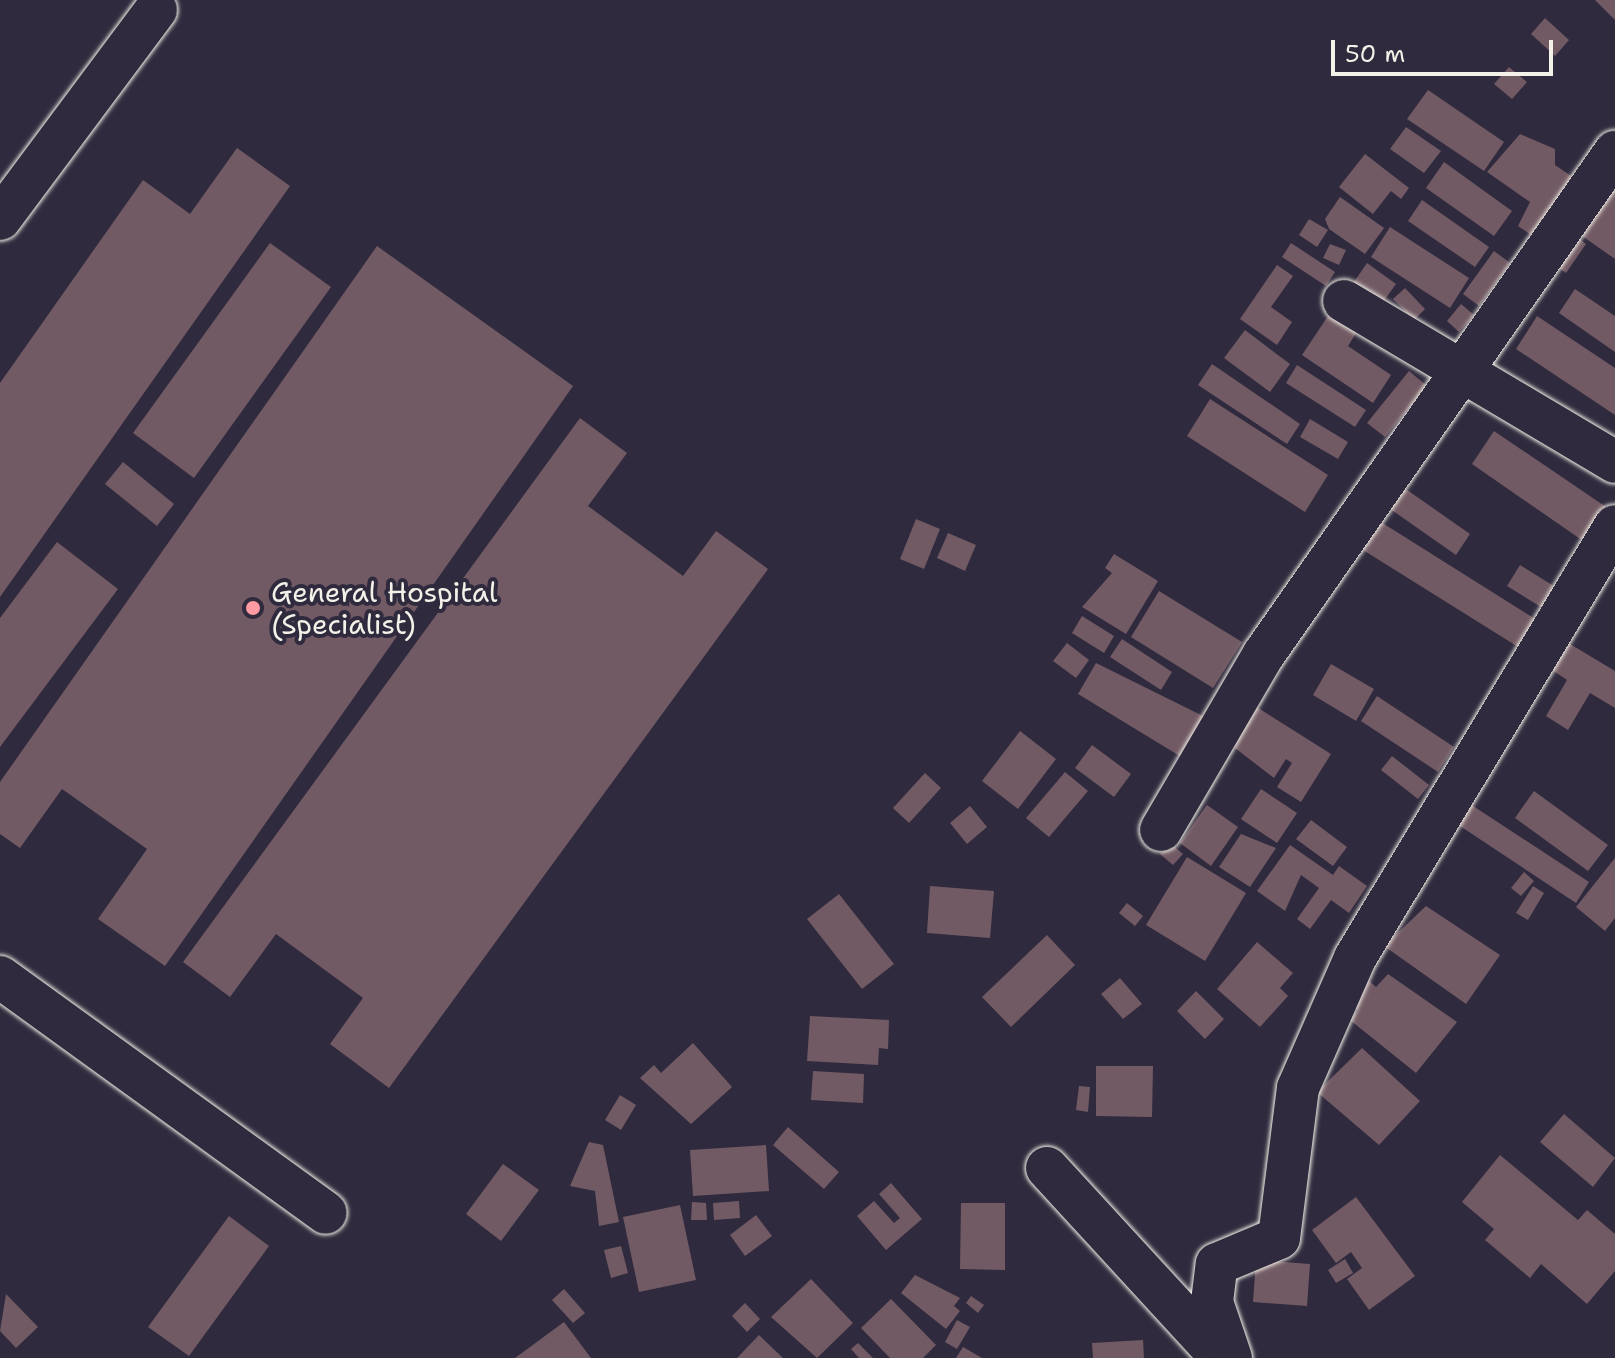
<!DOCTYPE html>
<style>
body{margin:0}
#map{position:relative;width:1615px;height:1358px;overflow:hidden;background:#2f2a3d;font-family:"Shantell Sans",sans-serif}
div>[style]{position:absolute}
.building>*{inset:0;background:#725a64}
.roads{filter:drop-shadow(0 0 2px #f4f1e8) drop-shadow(0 0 2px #f4f1e8)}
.minor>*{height:42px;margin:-21px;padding:0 21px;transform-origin:21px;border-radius:21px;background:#2f2a3d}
.dots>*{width:22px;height:22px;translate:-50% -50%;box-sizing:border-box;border:4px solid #2f2a3d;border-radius:50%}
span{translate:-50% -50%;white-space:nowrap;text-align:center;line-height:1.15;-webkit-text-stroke:8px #2f2a3d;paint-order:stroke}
.poi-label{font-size:28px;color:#f4f1e8}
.left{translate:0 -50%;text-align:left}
.scale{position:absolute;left:1331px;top:40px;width:222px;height:36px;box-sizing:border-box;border:4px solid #f4f1e8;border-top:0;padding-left:10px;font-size:24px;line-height:28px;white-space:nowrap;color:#f4f1e8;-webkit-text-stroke:6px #2f2a3d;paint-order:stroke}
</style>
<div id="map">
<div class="building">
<i style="clip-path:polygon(1595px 0,1615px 0,1615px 20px)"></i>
<i style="clip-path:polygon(1545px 18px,1569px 40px,1555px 56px,1531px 34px)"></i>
<i style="clip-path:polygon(1509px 67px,1527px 82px,1512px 99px,1494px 84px)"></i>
<i style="clip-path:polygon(1428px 90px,1504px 142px,1484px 171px,1407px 119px)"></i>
<i style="clip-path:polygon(1406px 127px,1441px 151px,1424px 173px,1390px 149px)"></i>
<i style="clip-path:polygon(1520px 134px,1555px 149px,1555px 165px,1577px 180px,1537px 239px,1518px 226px,1530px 202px,1487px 172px)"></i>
<i style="clip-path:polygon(237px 148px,290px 186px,0 597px,0 383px,143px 180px,190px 214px)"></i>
<i style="clip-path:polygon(1365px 154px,1409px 188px,1401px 199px,1391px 191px,1373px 214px,1339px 187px)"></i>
<i style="clip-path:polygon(1444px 162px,1512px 211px,1494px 236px,1426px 188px)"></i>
<i style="clip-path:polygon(1607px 184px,1615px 190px,1615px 259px,1575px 231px)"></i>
<i style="clip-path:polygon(1340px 197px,1384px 228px,1365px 254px,1329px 229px,1325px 219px)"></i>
<i style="clip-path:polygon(1422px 200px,1489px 247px,1475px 267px,1408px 221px)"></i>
<i style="clip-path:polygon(1309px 219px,1328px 230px,1317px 247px,1299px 235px)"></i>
<i style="clip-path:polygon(1390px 227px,1469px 278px,1450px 308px,1371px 257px)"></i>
<i style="clip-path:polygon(1573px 234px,1586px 244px,1566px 273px,1552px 263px)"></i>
<i style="clip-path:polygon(270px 243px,331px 287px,194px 478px,133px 433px)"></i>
<i style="clip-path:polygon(1291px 243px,1335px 272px,1326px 286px,1282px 257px)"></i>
<i style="clip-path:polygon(1330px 244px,1346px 250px,1339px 265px,1323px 258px)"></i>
<i style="clip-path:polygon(377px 246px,573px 386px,165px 966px,98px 919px,147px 849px,62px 789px,20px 848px,0 834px,0 782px)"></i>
<i style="clip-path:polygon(1494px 251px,1510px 263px,1479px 306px,1463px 294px)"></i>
<i style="clip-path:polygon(1367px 263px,1396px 284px,1375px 313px,1347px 292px)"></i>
<i style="clip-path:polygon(1277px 265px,1293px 276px,1271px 307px,1292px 322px,1277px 345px,1240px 319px)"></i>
<i style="clip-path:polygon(1405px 288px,1425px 309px,1414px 320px,1393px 299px)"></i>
<i style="clip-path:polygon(1575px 289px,1615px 316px,1615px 352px,1559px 313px)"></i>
<i style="clip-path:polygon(1461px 304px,1474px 315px,1459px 332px,1447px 321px)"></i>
<i style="clip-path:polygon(1334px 307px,1361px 325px,1348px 346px,1391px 375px,1373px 403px,1302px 355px)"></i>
<i style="clip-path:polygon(1537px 316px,1615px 368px,1615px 415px,1516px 349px)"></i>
<i style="clip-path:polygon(1245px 330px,1290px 364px,1270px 392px,1224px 358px)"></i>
<i style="clip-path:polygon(1212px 364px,1300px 424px,1287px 444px,1198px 385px)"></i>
<i style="clip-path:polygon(1297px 365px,1366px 410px,1355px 427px,1286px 383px)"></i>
<i style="clip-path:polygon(1409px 371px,1427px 386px,1385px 437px,1367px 423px)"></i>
<i style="clip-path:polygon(1210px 399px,1328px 475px,1305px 512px,1187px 436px)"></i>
<i style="clip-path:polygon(580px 418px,627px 453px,588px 506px,683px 576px,716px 531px,768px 569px,389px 1088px,330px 1044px,363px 998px,276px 934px,230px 997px,183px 962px)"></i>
<i style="clip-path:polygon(1310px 419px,1348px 442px,1338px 459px,1300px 437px)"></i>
<i style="clip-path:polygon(1494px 431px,1612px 511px,1589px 545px,1472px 464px)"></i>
<i style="clip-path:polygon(123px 462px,174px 504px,157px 526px,105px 484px)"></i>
<i style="clip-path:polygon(1400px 485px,1470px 534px,1456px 555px,1386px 506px)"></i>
<i style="clip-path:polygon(1373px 517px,1540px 622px,1523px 650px,1355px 545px)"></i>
<i style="clip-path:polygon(916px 519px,940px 529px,924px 569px,900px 559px)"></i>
<i style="clip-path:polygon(948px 533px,976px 545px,965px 571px,937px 558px)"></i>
<i style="clip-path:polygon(57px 542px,118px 589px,0 747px,0 618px)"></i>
<i style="clip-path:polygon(1114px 554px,1158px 581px,1126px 634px,1082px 607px,1112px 573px,1105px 568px)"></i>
<i style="clip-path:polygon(1520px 565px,1565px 593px,1552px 614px,1507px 586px)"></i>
<i style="clip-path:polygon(1159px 591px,1242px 642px,1213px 688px,1131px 637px)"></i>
<i style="clip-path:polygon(1082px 616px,1114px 636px,1104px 653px,1072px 633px)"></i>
<i style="clip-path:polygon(1122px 639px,1172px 672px,1161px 690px,1110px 657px)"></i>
<i style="clip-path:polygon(1565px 641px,1615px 671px,1615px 708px,1590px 693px,1568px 730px,1546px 716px,1567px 680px,1549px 668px)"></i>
<i style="clip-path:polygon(1067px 643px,1089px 660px,1076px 678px,1053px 661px)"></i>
<i style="clip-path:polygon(1096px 663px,1207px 718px,1183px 758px,1078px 694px)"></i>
<i style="clip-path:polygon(1331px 664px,1374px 689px,1356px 721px,1313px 695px)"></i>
<i style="clip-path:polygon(1377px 696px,1454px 747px,1438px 772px,1361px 721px)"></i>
<i style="clip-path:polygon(1252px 704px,1331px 754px,1301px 802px,1277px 787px,1292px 763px,1286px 759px,1274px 778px,1235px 748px)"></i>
<i style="clip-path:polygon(1020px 731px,1056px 759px,1018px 809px,982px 781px)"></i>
<i style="clip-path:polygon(1092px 745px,1131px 774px,1114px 797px,1075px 768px)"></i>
<i style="clip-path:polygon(1392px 756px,1429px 785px,1418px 799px,1381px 770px)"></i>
<i style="clip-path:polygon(1065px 772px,1088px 791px,1049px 837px,1026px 818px)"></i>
<i style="clip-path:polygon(925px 773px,941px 788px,909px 823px,893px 808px)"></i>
<i style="clip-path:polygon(1261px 789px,1297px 813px,1277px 843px,1241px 819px)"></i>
<i style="clip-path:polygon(1534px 791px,1608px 845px,1588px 871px,1515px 818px)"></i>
<i style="clip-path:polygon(1464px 800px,1589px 882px,1576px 903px,1451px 820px)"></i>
<i style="clip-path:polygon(1207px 805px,1238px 827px,1211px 866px,1180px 843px)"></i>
<i style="clip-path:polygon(970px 806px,987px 827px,967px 844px,950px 823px)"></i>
<i style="clip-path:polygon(1311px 820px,1347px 847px,1333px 866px,1296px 839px)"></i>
<i style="clip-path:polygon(1241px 834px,1276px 848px,1250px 887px,1219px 867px)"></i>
<i style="clip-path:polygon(1170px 843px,1183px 854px,1173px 865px,1160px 854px)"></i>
<i style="clip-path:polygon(1290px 845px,1333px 875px,1339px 866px,1367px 886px,1349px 913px,1331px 900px,1310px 929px,1297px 919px,1319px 888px,1301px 875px,1285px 911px,1257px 891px)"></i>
<i style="clip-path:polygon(1187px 857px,1246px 893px,1205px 961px,1146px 925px)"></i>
<i style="clip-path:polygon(1615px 858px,1615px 918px,1605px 931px,1576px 907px)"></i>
<i style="clip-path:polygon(1524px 872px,1534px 881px,1521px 896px,1511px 888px)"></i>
<i style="clip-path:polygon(930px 886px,994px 891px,990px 938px,927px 933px)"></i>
<i style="clip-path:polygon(1533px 886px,1544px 893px,1528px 920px,1516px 913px)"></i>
<i style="clip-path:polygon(839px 894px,894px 964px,862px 989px,807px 919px)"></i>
<i style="clip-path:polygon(1127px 903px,1143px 916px,1135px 926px,1119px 913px)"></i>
<i style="clip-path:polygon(1426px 906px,1500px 955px,1466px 1004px,1384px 946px)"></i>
<i style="clip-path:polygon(1047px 935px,1075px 965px,1011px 1027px,982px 997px)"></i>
<i style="clip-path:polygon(1257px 942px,1293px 973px,1280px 988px,1288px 996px,1260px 1027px,1217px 989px)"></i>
<i style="clip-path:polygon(1388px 974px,1457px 1022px,1416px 1073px,1350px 1020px,1358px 1010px,1351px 1004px,1369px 981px,1376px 987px)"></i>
<i style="clip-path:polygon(1120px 978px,1142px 1004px,1123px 1019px,1101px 994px)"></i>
<i style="clip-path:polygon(1196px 991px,1224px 1019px,1205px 1039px,1177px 1011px)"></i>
<i style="clip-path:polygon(810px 1016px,889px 1020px,888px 1049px,879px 1048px,878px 1065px,807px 1061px)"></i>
<i style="clip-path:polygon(693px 1043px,732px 1087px,691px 1124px,640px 1078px,654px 1065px,661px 1073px)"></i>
<i style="clip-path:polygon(1362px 1048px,1420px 1101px,1379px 1145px,1317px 1092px)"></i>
<i style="clip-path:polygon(1096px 1066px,1153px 1066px,1152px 1117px,1096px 1116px)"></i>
<i style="clip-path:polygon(813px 1071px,864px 1074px,863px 1103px,811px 1100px)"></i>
<i style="clip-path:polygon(1079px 1086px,1090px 1087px,1088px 1112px,1076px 1110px)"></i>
<i style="clip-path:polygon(620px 1095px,636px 1105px,621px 1130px,605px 1120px)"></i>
<i style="clip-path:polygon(1564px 1114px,1615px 1158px,1593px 1187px,1540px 1142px)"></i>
<i style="clip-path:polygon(788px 1127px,839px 1172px,824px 1189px,773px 1145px)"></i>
<i style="clip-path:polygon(589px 1142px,603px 1145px,619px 1222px,599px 1226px,595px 1191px,570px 1186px)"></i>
<i style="clip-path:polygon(766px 1145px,769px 1191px,693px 1196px,690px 1150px)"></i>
<i style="clip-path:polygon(1500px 1155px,1578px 1220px,1587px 1210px,1615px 1234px,1615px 1271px,1587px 1304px,1541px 1264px,1530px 1278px,1485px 1240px,1494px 1229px,1462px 1202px)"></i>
<i style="clip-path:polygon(503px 1164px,539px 1190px,501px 1241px,466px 1214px)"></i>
<i style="clip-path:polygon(891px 1183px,922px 1219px,886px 1250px,857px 1216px,874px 1201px,894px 1223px,900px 1218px,879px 1194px)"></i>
<i style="clip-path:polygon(1356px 1197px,1415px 1276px,1369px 1310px,1347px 1279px,1362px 1268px,1351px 1252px,1336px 1263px,1312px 1230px)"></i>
<i style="clip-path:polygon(739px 1201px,740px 1218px,714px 1220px,713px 1203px)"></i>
<i style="clip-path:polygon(692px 1202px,706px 1203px,707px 1220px,691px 1220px)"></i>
<i style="clip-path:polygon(961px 1203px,1005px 1203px,1005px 1270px,960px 1269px)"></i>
<i style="clip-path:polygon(680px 1205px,696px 1280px,639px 1292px,623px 1217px)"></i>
<i style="clip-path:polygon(756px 1215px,772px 1236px,745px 1256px,730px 1235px)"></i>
<i style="clip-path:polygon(229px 1216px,269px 1246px,189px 1356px,148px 1327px)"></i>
<i style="clip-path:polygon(621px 1246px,628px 1273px,611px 1278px,604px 1250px)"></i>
<i style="clip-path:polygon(1345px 1259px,1353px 1273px,1336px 1283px,1328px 1270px)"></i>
<i style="clip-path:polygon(1256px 1260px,1310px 1264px,1307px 1306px,1253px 1302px)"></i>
<i style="clip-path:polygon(915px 1275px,960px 1298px,954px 1306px,960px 1311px,946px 1329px,901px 1293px)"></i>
<i style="clip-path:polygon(811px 1279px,853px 1323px,817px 1358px,771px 1317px)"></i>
<i style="clip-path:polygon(564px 1289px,585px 1313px,573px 1323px,552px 1300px)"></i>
<i style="clip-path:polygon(6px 1294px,38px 1327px,16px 1348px,0 1331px)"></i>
<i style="clip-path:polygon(971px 1296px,984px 1305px,978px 1313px,966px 1303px)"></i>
<i style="clip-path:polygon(891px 1299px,936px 1345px,923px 1358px,890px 1358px,861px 1328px)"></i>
<i style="clip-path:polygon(745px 1303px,760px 1319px,747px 1332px,732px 1316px)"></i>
<i style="clip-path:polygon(957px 1320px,970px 1327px,957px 1349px,945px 1342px)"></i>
<i style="clip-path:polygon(564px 1322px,591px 1358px,515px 1358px)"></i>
<i style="clip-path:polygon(759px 1335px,783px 1358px,737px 1358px)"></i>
<i style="clip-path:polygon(1143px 1340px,1144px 1358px,1093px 1358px,1092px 1343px)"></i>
<i style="clip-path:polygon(858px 1343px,873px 1358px,859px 1358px,851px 1349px)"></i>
<i style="clip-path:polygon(963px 1347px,982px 1358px,956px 1358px)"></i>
</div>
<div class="roads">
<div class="minor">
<i style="left:0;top:219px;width:261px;rotate:-53.3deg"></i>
<i style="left:1344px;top:301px;width:315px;rotate:30.7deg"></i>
<i style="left:1161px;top:830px;width:204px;rotate:-59.7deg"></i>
<i style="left:1264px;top:654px;width:613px;rotate:-55.04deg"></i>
<i style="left:0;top:977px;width:402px;rotate:35.9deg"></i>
<i style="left:1047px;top:1168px;width:258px;rotate:47.4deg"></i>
<i style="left:1231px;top:1358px;width:59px;rotate:-108.7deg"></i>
<i style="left:1212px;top:1302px;width:38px;rotate:-83deg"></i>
<i style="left:1217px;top:1264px;width:67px;rotate:-22.8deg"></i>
<i style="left:1279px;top:1238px;width:151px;rotate:-82.8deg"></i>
<i style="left:1298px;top:1088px;width:142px;rotate:-66.3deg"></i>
<i style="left:1355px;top:958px;width:504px;rotate:-58.96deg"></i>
</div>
</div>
<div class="dots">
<i style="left:253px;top:608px;background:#ff9aa2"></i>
</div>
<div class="poi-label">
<span class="left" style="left:271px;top:608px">General Hospital<br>(Specialist)</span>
</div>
<div class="scale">50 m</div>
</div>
